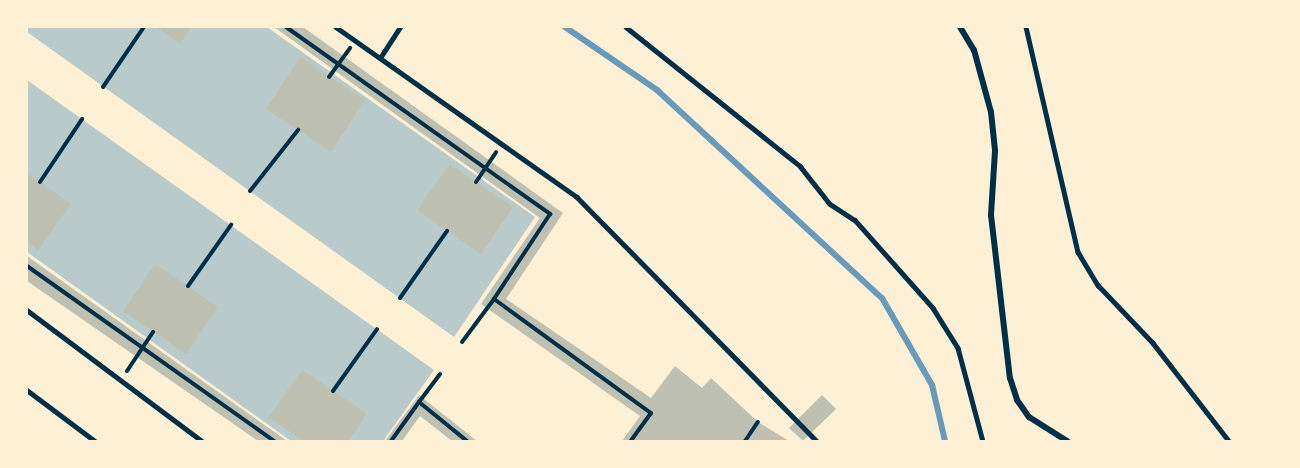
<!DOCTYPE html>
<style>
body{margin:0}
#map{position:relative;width:1300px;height:468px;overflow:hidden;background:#fdf0d5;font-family:Rubik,sans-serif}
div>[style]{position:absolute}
.green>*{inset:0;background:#b9caca}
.stream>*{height:6px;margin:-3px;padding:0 3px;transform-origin:3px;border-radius:3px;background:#669bbc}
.building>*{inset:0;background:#bec0b2}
.path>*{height:4px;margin:-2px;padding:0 2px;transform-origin:2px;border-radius:2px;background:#003049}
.service>*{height:4.5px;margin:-2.25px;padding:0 2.25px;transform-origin:2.25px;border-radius:2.25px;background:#003049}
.minor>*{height:6px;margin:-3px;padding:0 3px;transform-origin:3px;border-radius:3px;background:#003049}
span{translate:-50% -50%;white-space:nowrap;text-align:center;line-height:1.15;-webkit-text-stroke:5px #fdf0d5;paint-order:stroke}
.frame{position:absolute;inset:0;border:28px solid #fdf0d5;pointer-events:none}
</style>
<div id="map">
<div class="green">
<i style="clip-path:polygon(27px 27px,267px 27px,535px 217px,454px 337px,27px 32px)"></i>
<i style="clip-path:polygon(27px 80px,434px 370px,383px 441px,291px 441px,27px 252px)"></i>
</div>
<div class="stream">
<i style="left:565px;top:27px;width:112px;rotate:34.4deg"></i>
<i style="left:657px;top:90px;width:306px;rotate:42.8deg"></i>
<i style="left:882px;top:298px;width:100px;rotate:60.1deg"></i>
<i style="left:932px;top:385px;width:57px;rotate:76.9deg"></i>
</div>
<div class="building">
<i style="clip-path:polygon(156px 27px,191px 27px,180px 44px)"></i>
<i style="clip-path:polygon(274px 27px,303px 27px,563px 213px,506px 299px,651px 398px,675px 366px,702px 388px,711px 378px,758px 422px,789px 441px,622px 441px,640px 416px,481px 304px,540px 218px)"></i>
<i style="clip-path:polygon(300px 57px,365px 100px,331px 152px,266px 109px)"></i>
<i style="clip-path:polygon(450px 164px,513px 207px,481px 254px,417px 210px)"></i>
<i style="clip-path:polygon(27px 173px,71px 204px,38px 250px,27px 242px)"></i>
<i style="clip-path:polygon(27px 256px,287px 441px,258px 441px,27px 281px)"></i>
<i style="clip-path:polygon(155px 264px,218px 307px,186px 354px,123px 311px)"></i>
<i style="clip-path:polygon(302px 370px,367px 414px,348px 441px,303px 441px,269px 417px)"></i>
<i style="clip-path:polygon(419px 395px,477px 441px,452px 441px,420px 416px,402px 441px,385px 441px)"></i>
<i style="clip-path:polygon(822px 395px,836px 409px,803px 441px,789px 428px)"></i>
</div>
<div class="path">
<i style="left:286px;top:27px;width:324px;rotate:35.3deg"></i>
<i style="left:550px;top:214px;width:102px;rotate:123.4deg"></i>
<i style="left:494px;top:299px;width:194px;rotate:36deg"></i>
<i style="left:651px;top:413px;width:34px;rotate:126deg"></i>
<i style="left:329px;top:77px;width:36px;rotate:-54deg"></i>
<i style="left:103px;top:87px;width:73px;rotate:-55.7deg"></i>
<i style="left:40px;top:182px;width:76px;rotate:-56.3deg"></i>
<i style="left:476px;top:182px;width:36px;rotate:-56deg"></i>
<i style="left:250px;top:191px;width:78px;rotate:-51.8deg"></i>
<i style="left:27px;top:266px;width:303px;rotate:35.3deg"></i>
<i style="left:188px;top:286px;width:75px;rotate:-54.8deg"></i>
<i style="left:400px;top:298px;width:82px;rotate:-55deg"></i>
<i style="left:462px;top:342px;width:54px;rotate:-53.3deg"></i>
<i style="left:127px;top:371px;width:47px;rotate:-56.3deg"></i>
<i style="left:333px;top:391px;width:76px;rotate:-54.6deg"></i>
<i style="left:419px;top:402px;width:35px;rotate:-53deg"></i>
<i style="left:391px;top:441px;width:48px;rotate:-54.3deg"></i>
<i style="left:419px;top:402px;width:62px;rotate:39.1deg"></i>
<i style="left:745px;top:441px;width:23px;rotate:-56deg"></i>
</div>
<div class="service">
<i style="left:336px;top:27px;width:295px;rotate:35.2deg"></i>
<i style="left:577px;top:197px;width:342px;rotate:45.5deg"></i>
<i style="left:626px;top:27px;width:223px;rotate:38.6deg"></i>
<i style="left:800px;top:166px;width:48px;rotate:51.7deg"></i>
<i style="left:830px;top:204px;width:30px;rotate:33deg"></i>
<i style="left:855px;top:220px;width:118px;rotate:48.4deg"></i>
<i style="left:933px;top:308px;width:47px;rotate:58deg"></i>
<i style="left:958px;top:348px;width:96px;rotate:75deg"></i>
<i style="left:1026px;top:27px;width:231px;rotate:77deg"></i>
<i style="left:1078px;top:252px;width:39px;rotate:59deg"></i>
<i style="left:1098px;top:285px;width:80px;rotate:46.5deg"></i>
<i style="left:1153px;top:343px;width:124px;rotate:52.2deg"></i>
<i style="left:380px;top:58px;width:37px;rotate:-57deg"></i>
<i style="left:27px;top:310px;width:219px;rotate:36.8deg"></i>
<i style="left:27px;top:390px;width:85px;rotate:36.9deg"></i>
</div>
<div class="minor">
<i style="left:960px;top:27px;width:27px;rotate:59deg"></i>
<i style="left:974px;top:50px;width:64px;rotate:74.7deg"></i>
<i style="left:991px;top:112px;width:39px;rotate:84deg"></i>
<i style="left:995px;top:151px;width:64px;rotate:93.6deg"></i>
<i style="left:991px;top:215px;width:164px;rotate:83.4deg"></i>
<i style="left:1010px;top:378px;width:23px;rotate:72deg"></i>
<i style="left:1017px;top:400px;width:21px;rotate:55deg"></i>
<i style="left:1029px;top:417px;width:45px;rotate:32.3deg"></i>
</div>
<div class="frame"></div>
</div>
